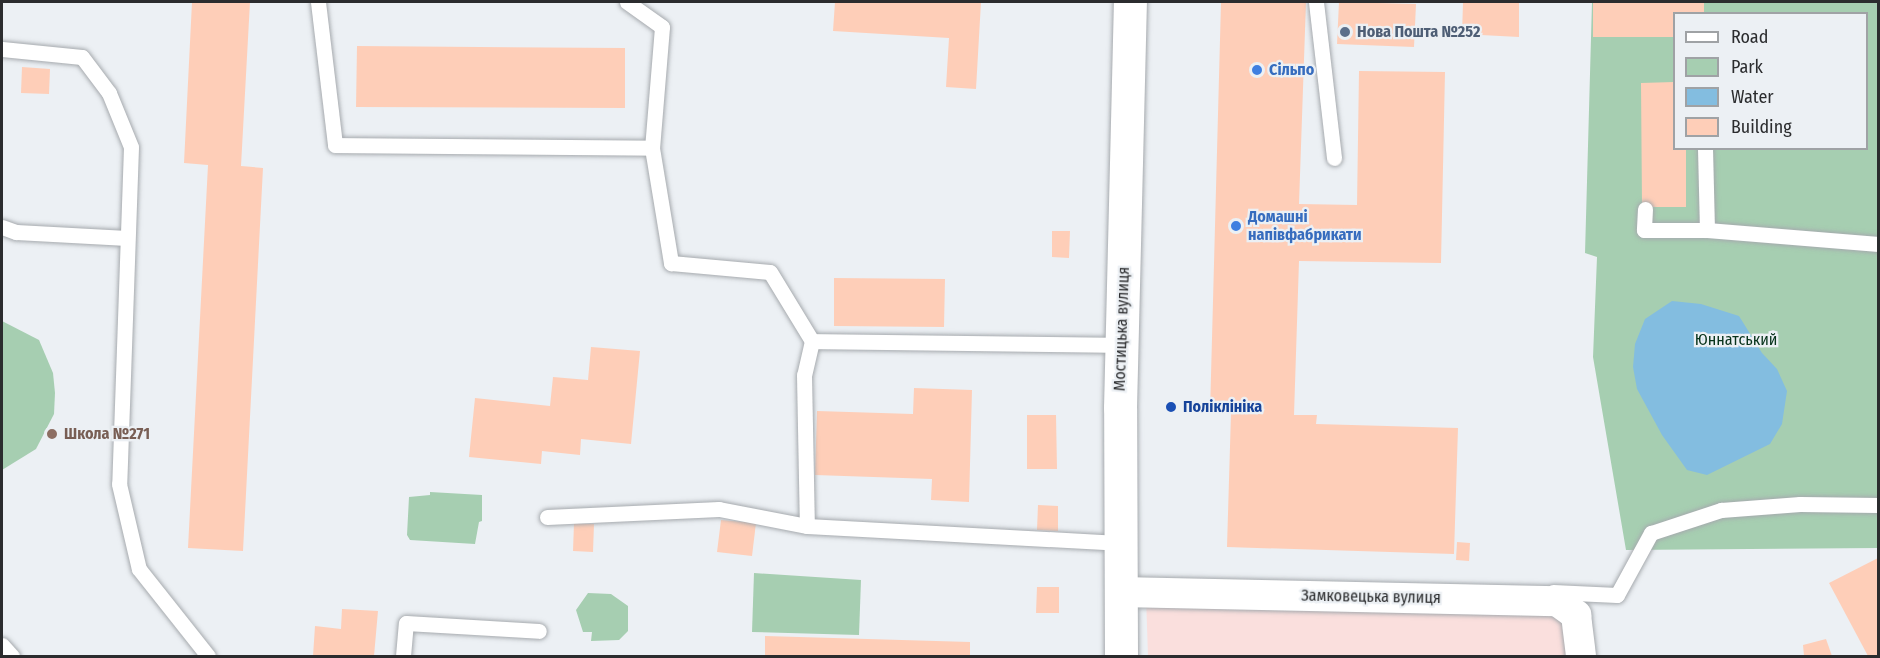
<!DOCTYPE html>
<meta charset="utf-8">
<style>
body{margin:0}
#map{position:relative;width:1880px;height:658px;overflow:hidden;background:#ecf0f4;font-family:"Fira Sans Condensed",sans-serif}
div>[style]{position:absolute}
.medical>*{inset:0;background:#fadfdd}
.green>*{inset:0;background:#a6ceb1}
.water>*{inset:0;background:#83bde0}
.building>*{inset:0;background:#feceb8}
.roads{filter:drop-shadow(0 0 2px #a6aaae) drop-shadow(0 0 2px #a6aaae)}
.lane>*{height:15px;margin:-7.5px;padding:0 7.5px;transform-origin:7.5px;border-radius:7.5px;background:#fff}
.street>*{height:30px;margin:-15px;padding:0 15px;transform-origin:15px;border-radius:15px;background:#fff}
.secondary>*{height:33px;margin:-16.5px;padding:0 16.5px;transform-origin:16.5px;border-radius:16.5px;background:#fff}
.dots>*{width:16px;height:16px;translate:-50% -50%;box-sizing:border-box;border:3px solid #ecf0f4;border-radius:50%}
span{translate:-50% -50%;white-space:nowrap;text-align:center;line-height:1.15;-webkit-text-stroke:4.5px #ecf0f4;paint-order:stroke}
.service-label{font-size:16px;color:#4e5e75;font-weight:700}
.left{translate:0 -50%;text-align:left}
.shop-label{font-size:16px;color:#366cbe;font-weight:700}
.street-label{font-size:16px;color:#2b2c2e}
.park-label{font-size:16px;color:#07331b}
.transit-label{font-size:16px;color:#164399;font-weight:700}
.education-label{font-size:16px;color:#785e54;font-weight:700}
.frame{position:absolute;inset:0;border:3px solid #2b2c2e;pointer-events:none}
.legend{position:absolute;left:1673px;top:12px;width:195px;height:138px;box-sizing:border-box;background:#ecf0f4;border:2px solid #9fa2a5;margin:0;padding:8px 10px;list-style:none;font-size:18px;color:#2b2c2e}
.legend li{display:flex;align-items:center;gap:12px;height:30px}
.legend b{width:30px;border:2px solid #9fa2a5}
</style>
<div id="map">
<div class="medical">
<i style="clip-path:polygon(1146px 597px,1559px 607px,1570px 656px,1148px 656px)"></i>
</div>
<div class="green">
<i style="clip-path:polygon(evenodd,1592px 2px,1878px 2px,1878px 548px,1626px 550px,1593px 357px,1597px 257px,1585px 253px,1592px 2px,1674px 14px,1866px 14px,1866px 148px,1674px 148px,1674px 14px)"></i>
<i style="clip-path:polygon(2px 321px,39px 340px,53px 373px,55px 393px,54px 414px,36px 449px,2px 470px)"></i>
<i style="clip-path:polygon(430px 492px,482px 495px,482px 521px,479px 522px,475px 544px,410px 540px,407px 535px,409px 497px,430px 495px)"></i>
<i style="clip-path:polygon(754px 573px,861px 580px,859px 635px,752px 632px)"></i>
<i style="clip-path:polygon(588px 593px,611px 594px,628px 606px,628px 631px,619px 640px,591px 641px,592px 632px,583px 632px,576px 610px)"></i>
</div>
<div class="water">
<i style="clip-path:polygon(1672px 301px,1701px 304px,1739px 316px,1762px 353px,1777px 369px,1787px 391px,1782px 424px,1770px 444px,1707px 475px,1687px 470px,1662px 435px,1637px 389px,1633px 367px,1635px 344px,1645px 319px)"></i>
</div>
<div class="building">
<i style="clip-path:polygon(192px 2px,250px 2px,241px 166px,263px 168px,243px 551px,188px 548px,208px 165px,184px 163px)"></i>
<i style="clip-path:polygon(835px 2px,981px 2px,976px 89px,946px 87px,949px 38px,833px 31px)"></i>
<i style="clip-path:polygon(1221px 2px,1306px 2px,1299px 204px,1357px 205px,1359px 71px,1445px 72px,1441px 263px,1299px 261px,1294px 415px,1317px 415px,1316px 424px,1458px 428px,1454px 554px,1227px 547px,1231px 413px,1210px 413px)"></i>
<i style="clip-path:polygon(1339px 2px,1416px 4px,1414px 47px,1337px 44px)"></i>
<i style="clip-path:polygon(1463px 2px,1519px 2px,1519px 37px,1462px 34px)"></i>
<i style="clip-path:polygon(1593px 2px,1704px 2px,1704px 14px,1674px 14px,1674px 37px,1593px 37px)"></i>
<i style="clip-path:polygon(357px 46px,625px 48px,625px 108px,356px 107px)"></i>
<i style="clip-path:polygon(22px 67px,50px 69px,49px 94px,21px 93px)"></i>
<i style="clip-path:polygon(1674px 82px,1674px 148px,1686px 148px,1686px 207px,1642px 207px,1641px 83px)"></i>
<i style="clip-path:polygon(1052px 231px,1070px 231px,1069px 258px,1052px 257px)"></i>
<i style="clip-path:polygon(834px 278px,945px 279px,944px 327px,834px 326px)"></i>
<i style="clip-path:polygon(591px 347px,640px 351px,631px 444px,581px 439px,580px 455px,542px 451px,541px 464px,469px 457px,475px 398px,550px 406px,553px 377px,588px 380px)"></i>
<i style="clip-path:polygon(914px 388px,972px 390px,969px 502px,931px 500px,932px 479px,815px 475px,817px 411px,913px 414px)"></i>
<i style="clip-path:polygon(1027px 415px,1056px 415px,1057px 469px,1027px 469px)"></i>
<i style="clip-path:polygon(1038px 505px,1058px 506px,1058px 531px,1037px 530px)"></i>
<i style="clip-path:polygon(721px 520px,756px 523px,752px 556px,717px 552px)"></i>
<i style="clip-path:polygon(574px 523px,594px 524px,593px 552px,573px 551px)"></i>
<i style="clip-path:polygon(1457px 542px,1470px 543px,1469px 561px,1456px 560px)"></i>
<i style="clip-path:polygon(1878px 558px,1878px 656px,1868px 656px,1829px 583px)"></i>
<i style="clip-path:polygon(1037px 587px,1059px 587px,1059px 613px,1036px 613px)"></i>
<i style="clip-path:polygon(342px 609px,378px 611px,374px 656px,313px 656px,315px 626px,341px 629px)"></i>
<i style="clip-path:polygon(765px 636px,970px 642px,970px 656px,765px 656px)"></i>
<i style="clip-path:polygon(1826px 639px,1832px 656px,1804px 656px,1803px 645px)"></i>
</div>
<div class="roads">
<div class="lane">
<i style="left:318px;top:2px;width:144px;rotate:83.2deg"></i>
<i style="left:335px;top:145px;width:317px;rotate:0.5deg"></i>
<i style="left:627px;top:2px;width:43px;rotate:35.5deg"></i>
<i style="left:662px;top:27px;width:121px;rotate:94.7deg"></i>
<i style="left:652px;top:148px;width:117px;rotate:80.6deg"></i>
<i style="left:671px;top:263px;width:99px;rotate:5.2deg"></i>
<i style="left:770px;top:272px;width:81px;rotate:58.7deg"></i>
<i style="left:812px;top:341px;width:35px;rotate:103deg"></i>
<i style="left:804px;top:375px;width:151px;rotate:88.9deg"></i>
<i style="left:1316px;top:2px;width:157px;rotate:83.4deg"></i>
<i style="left:2px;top:49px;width:80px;rotate:5.7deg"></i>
<i style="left:82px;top:57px;width:45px;rotate:53.1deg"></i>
<i style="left:109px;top:93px;width:58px;rotate:67.8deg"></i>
<i style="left:131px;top:147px;width:337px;rotate:92deg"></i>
<i style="left:119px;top:484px;width:87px;rotate:76.8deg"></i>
<i style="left:139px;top:569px;width:111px;rotate:51.6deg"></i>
<i style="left:1705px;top:148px;width:82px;rotate:88.6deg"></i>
<i style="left:1707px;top:230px;width:172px;rotate:4.7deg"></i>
<i style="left:1645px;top:209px;width:21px;rotate:93deg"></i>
<i style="left:1644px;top:230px;width:63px"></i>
<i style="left:2px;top:227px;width:15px;rotate:20deg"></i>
<i style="left:16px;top:232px;width:111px;rotate:3.1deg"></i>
<i style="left:812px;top:341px;width:310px;rotate:0.7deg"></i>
<i style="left:547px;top:517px;width:172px;rotate:-2.7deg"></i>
<i style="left:719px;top:509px;width:90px;rotate:10.9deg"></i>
<i style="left:807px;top:526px;width:312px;rotate:3.1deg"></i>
<i style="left:1553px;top:592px;width:64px;rotate:2.7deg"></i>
<i style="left:1617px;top:595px;width:71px;rotate:-61.3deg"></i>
<i style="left:1651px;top:533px;width:74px;rotate:-18.2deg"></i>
<i style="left:1721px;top:510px;width:79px;rotate:-4.3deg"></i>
<i style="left:1800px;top:504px;width:78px;rotate:0.7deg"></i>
<i style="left:2px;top:645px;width:15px;rotate:48deg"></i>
<i style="left:403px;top:656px;width:33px;rotate:-85deg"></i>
<i style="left:406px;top:623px;width:133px;rotate:3.4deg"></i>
</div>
<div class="street">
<i style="left:1120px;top:592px;width:437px;rotate:1.2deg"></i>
<i style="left:1557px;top:601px;width:24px;rotate:36deg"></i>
<i style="left:1576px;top:615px;width:41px;rotate:83deg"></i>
</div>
<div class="secondary">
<i style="left:1121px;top:656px;width:248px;rotate:-90.2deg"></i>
<i style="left:1120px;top:408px;width:406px;rotate:-88.6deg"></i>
</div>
</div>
<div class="dots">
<i style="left:1345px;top:32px;background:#5c6f8a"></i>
<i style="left:1257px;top:70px;background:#3f7fe0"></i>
<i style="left:1236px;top:226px;background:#3f7fe0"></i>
<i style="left:1171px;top:407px;background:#1a4fb4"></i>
<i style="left:52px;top:434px;background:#8d6e63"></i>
</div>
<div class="service-label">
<span class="left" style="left:1357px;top:32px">Нова Пошта №252</span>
</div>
<div class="shop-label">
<span class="left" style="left:1269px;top:70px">Сільпо</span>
<span class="left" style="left:1248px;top:226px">Домашні<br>напівфабрикати</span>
</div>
<div class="street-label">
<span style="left:1122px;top:329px;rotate:-88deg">Мостицька вулиця</span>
<span style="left:1371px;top:597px;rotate:1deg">Замковецька вулиця</span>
</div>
<div class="park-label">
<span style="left:1736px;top:340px">Юннатський</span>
</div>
<div class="transit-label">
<span class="left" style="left:1183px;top:407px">Поліклініка</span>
</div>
<div class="education-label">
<span class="left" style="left:64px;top:434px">Школа №271</span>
</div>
<div class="frame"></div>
<ul class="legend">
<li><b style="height:8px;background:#fff"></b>Road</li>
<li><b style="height:16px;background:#a6ceb1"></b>Park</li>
<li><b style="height:16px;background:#83bde0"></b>Water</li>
<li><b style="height:16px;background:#feceb8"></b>Building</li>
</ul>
</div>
